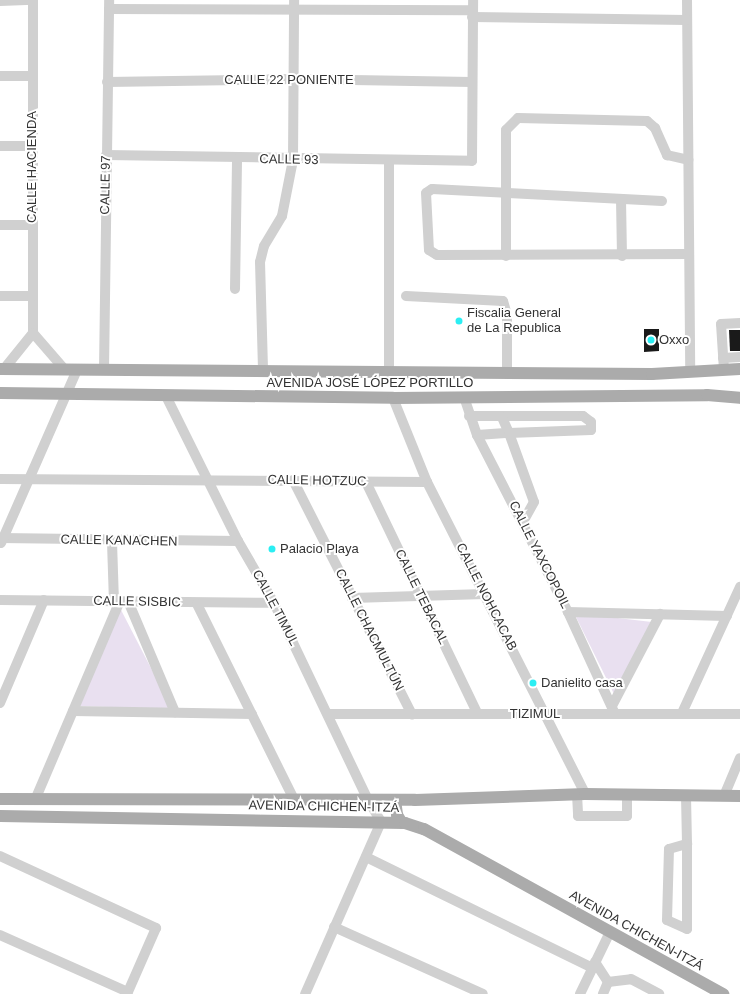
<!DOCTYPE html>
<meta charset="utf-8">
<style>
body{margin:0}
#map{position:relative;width:740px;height:994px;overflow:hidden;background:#fff;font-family:Arial,sans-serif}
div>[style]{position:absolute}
.green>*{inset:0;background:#e9e0f0}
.building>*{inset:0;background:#1a1a1a}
.minor>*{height:10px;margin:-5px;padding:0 5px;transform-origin:5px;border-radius:5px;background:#d0d0d0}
.major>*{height:12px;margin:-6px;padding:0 6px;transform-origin:6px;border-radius:6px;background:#ababab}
.dots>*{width:11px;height:11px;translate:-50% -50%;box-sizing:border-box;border:2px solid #fff;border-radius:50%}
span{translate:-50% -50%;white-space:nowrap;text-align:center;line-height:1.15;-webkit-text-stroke:4px #fff;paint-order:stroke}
.street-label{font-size:13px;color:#333}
.poi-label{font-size:13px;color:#333}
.left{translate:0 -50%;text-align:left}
</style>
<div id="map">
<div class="green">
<i style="clip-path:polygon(120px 608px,172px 709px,80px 706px)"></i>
<i style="clip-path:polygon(574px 613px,652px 622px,615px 696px)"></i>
</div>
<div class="building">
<i style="clip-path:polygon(644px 329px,659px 329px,659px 351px,644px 352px)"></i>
<i style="clip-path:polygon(729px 330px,740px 330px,740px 351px,730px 351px)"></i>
</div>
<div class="minor">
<i style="left:687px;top:0;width:372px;rotate:89.5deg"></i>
<i style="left:0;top:1px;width:33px;rotate:-2deg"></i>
<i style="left:33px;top:0;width:333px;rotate:90deg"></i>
<i style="left:33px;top:333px;width:49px;rotate:49.1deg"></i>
<i style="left:109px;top:9px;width:363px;rotate:0.2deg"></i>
<i style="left:472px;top:17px;width:215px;rotate:0.8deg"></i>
<i style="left:0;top:76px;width:32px"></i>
<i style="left:107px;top:82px;width:186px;rotate:-0.9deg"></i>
<i style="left:293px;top:79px;width:179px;rotate:1deg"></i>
<i style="left:0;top:146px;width:32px"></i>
<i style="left:106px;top:155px;width:366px;rotate:0.9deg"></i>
<i style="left:472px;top:161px;width:161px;rotate:-89.6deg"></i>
<i style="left:389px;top:160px;width:213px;rotate:90deg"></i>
<i style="left:621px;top:199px;width:57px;rotate:89deg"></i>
<i style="left:662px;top:201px;width:230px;rotate:-177deg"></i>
<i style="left:432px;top:189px;width:7px;rotate:146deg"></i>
<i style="left:426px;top:193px;width:57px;rotate:87deg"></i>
<i style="left:429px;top:250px;width:9px;rotate:32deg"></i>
<i style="left:437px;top:255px;width:252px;rotate:-0.2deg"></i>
<i style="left:0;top:225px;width:32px"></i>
<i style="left:506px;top:256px;width:126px;rotate:-90deg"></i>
<i style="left:506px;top:130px;width:17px;rotate:-45deg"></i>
<i style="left:518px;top:118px;width:129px;rotate:1.3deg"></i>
<i style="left:647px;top:121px;width:11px;rotate:41deg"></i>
<i style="left:655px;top:128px;width:30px;rotate:66deg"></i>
<i style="left:667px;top:155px;width:22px;rotate:13deg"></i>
<i style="left:235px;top:289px;width:130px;rotate:-89.1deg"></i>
<i style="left:0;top:296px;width:32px"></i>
<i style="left:406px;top:296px;width:97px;rotate:3deg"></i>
<i style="left:503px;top:301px;width:15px;rotate:74deg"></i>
<i style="left:507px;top:315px;width:59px;rotate:90deg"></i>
<i style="left:723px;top:358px;width:17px;rotate:-3deg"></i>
<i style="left:4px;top:369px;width:46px;rotate:-51.1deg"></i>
<i style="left:263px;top:369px;width:107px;rotate:-91.6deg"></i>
<i style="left:260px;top:262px;width:16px;rotate:-76deg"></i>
<i style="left:264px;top:246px;width:35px;rotate:-59deg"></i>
<i style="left:282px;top:216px;width:57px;rotate:-78.9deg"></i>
<i style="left:293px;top:160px;width:160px;rotate:-89.6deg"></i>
<i style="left:104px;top:370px;width:370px;rotate:-89.2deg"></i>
<i style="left:724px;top:370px;width:46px;rotate:-93.7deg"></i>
<i style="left:721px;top:324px;width:19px;rotate:-3deg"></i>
<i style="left:166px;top:396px;width:162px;rotate:63.6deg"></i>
<i style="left:238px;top:541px;width:72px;rotate:59.9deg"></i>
<i style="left:274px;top:603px;width:218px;rotate:64.5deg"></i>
<i style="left:368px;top:800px;width:26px;rotate:59deg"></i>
<i style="left:381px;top:822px;width:188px;rotate:113.8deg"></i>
<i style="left:464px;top:397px;width:40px;rotate:71.1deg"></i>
<i style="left:477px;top:435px;width:199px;rotate:62.8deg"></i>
<i style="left:568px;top:612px;width:110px;rotate:65.3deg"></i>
<i style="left:393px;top:398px;width:91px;rotate:68deg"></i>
<i style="left:427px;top:482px;width:350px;rotate:63.1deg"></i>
<i style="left:469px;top:416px;width:114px"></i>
<i style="left:583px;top:416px;width:10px;rotate:37deg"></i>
<i style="left:591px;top:422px;width:8px;rotate:90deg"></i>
<i style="left:591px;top:430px;width:82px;rotate:177.9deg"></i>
<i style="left:509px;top:433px;width:17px;rotate:-114deg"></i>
<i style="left:477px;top:435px;width:32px;rotate:-4deg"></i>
<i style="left:509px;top:433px;width:73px;rotate:70.1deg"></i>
<i style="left:534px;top:502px;width:23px;rotate:119deg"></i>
<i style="left:0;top:479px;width:427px;rotate:0.4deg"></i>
<i style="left:293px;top:480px;width:263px;rotate:63.1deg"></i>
<i style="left:366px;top:482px;width:256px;rotate:64.3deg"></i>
<i style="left:0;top:538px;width:238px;rotate:0.7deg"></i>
<i style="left:112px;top:542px;width:59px;rotate:88.1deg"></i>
<i style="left:1px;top:543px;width:189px;rotate:-66.3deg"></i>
<i style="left:352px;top:598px;width:133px;rotate:-1.7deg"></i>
<i style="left:0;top:600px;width:274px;rotate:0.6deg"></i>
<i style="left:128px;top:601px;width:121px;rotate:67.1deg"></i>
<i style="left:197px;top:604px;width:218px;rotate:63.6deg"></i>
<i style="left:568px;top:612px;width:159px;rotate:1.4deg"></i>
<i style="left:0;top:703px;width:112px;rotate:-66.9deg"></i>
<i style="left:612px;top:706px;width:104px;rotate:-62.4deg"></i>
<i style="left:73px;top:711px;width:179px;rotate:1deg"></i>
<i style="left:682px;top:713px;width:139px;rotate:-65.3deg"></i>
<i style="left:329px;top:714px;width:411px"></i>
<i style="left:577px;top:794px;width:22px;rotate:87deg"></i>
<i style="left:578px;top:816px;width:49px"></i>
<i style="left:627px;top:816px;width:21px;rotate:-90deg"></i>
<i style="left:686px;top:796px;width:48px;rotate:88.8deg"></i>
<i style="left:687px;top:844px;width:85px;rotate:90deg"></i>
<i style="left:687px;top:929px;width:22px;rotate:-156deg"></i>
<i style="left:667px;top:920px;width:71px;rotate:-88.4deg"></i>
<i style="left:669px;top:849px;width:19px;rotate:-16deg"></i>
<i style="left:724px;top:796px;width:41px;rotate:-67.2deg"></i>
<i style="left:35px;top:800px;width:216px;rotate:-66.9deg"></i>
<i style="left:0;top:856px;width:172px;rotate:24.8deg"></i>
<i style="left:156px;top:928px;width:72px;rotate:113.7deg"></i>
<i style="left:366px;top:857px;width:253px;rotate:26.1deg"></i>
<i style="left:334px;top:927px;width:163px;rotate:24.2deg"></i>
<i style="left:0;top:935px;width:140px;rotate:24deg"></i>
<i style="left:595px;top:962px;width:24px;rotate:57deg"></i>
<i style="left:608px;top:982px;width:13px;rotate:113deg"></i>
<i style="left:608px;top:982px;width:23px;rotate:-7deg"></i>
<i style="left:631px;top:979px;width:32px;rotate:28deg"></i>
<i style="left:580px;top:994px;width:69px;rotate:-64.2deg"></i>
</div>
<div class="major">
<i style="left:0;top:369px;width:652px;rotate:0.44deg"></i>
<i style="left:652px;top:374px;width:88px;rotate:-3.3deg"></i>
<i style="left:0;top:393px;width:393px;rotate:0.7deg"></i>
<i style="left:393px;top:398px;width:314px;rotate:-0.5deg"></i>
<i style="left:707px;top:395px;width:33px;rotate:5deg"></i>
<i style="left:0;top:799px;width:415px;rotate:0.1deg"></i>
<i style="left:415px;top:800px;width:170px;rotate:-2deg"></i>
<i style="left:585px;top:794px;width:155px;rotate:0.7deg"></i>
<i style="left:395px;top:800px;width:15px;rotate:82deg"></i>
<i style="left:397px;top:815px;width:9px;rotate:58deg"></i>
<i style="left:0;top:816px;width:405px;rotate:1deg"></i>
<i style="left:405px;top:823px;width:20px;rotate:18deg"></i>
<i style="left:424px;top:829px;width:342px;rotate:28.9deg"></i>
</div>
<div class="dots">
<i style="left:459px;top:321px;background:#2beef3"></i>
<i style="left:651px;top:340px;background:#2beef3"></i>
<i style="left:272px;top:549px;background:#2beef3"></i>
<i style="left:533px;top:683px;background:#2beef3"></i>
</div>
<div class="street-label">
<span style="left:289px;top:80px">CALLE 22 PONIENTE</span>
<span style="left:289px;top:160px;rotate:1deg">CALLE 93</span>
<span style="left:32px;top:167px;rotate:-90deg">CALLE HACIENDA</span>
<span style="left:106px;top:185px;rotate:-89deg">CALLE 97</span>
<span style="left:370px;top:383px">AVENIDA JOSÉ LÓPEZ PORTILLO</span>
<span style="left:317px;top:481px;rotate:1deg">CALLE HOTZUC</span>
<span style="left:119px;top:541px;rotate:1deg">CALLE KANACHEN</span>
<span style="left:539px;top:555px;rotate:63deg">CALLE YAXCOPOIL</span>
<span style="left:421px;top:597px;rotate:64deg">CALLE TEBACAL</span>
<span style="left:486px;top:597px;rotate:63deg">CALLE NOHCACAB</span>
<span style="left:137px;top:602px;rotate:1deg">CALLE SISBIC</span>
<span style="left:275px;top:608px;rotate:62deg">CALLE TIMUL</span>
<span style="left:369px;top:630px;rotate:63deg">CALLE CHACMULTÚN</span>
<span style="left:535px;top:714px">TIZIMUL</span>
<span style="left:324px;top:807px;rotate:1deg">AVENIDA CHICHEN-ITZÁ</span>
<span style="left:636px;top:931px;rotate:29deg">AVENIDA CHICHEN-ITZÁ</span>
</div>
<div class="poi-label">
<span class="left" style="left:467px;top:321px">Fiscalia General<br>de La Republica</span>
<span class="left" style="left:659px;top:340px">Oxxo</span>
<span class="left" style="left:280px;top:549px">Palacio Playa</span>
<span class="left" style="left:541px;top:683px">Danielito casa</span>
</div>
</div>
